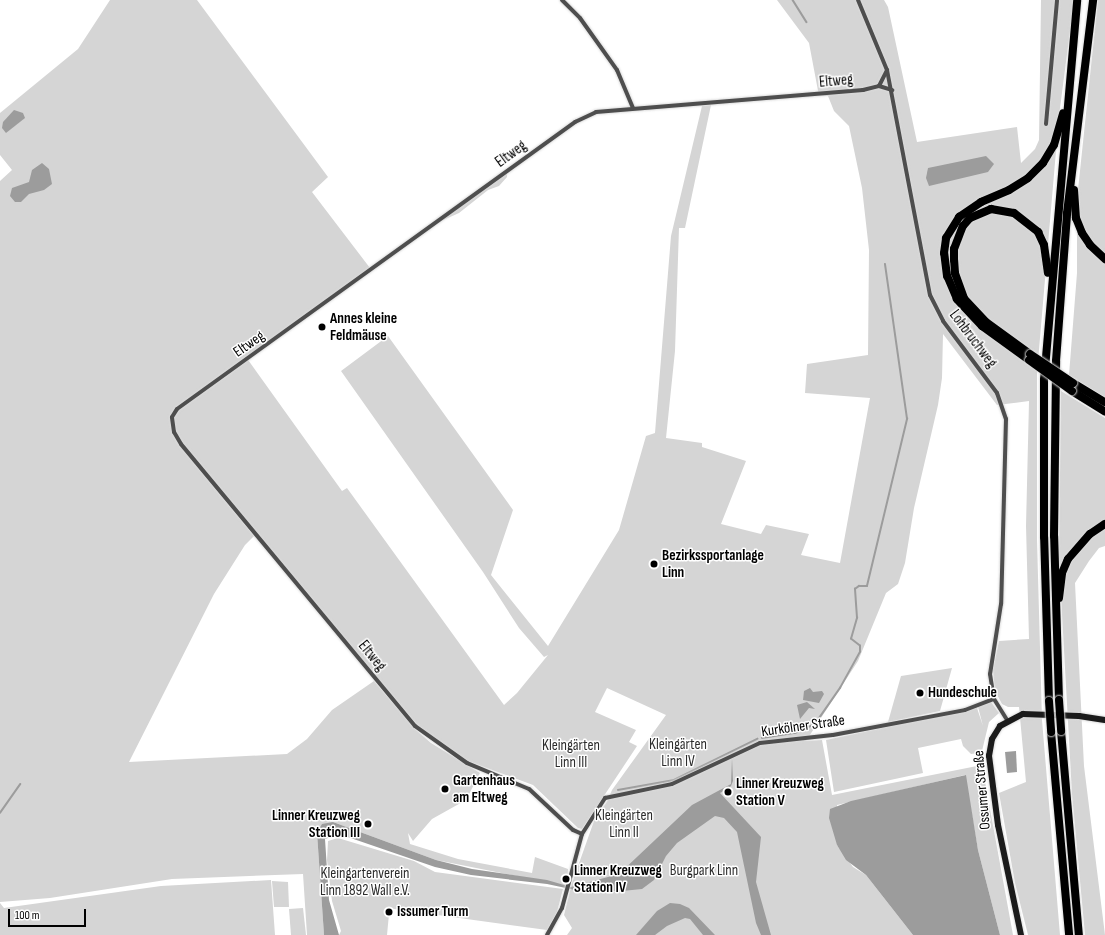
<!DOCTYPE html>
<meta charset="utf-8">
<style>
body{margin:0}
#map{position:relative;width:1105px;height:935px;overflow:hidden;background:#fff;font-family:"Sofia Sans Condensed",sans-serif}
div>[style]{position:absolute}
.green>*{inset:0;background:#d5d5d5}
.water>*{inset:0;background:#9c9c9c}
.stream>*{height:1.5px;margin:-0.75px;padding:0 0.75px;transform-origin:0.75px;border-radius:0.75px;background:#9c9c9c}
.roads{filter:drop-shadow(0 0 1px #dbdbdb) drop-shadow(0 0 1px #dbdbdb)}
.street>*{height:4px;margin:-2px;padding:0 2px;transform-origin:2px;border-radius:2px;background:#4e4e4e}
.secondary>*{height:6px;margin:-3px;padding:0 3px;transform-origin:3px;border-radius:3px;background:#1b1b1b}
.highway>*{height:8px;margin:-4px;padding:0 4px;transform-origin:4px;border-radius:4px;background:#000}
.bridges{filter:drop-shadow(0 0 1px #dbdbdb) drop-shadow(0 0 1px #dbdbdb)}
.highway-bridge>*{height:8px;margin:-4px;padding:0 4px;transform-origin:4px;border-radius:4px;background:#000}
.dots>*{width:11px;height:11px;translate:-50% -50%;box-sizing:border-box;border:2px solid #fff;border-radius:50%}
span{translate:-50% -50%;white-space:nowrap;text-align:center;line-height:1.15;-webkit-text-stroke:3px #fff;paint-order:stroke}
.street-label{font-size:15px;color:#000}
.poi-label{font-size:15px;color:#000;font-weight:700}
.left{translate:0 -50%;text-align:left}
.right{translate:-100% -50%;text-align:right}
.park-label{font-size:15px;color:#2c2c2c}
.scale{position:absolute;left:8px;top:909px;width:78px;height:18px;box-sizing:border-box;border:2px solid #000;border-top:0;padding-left:5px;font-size:12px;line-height:14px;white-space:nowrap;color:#000;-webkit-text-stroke:3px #fff;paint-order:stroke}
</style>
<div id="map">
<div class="green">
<i style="clip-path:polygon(110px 0,197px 0,328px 177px,312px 192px,370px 268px,246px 357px,342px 491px,347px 488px,504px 705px,517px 693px,548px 655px,544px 657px,519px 628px,483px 572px,341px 371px,388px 336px,513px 510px,491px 575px,548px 646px,619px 530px,646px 436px,655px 433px,671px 236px,702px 106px,711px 105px,685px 228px,679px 228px,675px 351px,666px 438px,702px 443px,702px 447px,746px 461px,721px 524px,761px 534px,766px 525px,809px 534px,801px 555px,840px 563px,870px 398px,805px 393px,807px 364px,868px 355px,869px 250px,862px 188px,849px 126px,834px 111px,828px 96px,819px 96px,809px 43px,777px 0,884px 0,888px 7px,917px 142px,1017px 127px,1021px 163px,1035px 149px,1039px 140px,1041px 0,1074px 0,1059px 116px,1037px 373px,1037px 540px,1042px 720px,1060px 935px,1028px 935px,1015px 883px,999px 793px,1026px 782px,1019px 707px,1008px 707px,1002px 704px,995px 691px,993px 670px,999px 641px,1029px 639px,1026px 526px,1029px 401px,997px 405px,943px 334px,942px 378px,938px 405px,914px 508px,905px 563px,898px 584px,886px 593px,858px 661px,806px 741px,822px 740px,832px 795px,982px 765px,1013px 935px,1000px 935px,978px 850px,965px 775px,837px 805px,837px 845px,853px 867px,866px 875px,913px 935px,567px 935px,572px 928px,564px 915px,572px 883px,594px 821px,608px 800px,612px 790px,666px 715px,607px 688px,595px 712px,636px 730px,629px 742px,637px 746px,582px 829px,578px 828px,533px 785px,468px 761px,436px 741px,419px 727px,180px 446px,254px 536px,245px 545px,214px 594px,129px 762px,287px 754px,307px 739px,332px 710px,374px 681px,416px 730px,431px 743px,480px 773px,466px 800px,432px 819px,413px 841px,408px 833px,410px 844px,458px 859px,532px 873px,535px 857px,568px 869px,567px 886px,436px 860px,333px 822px,317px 833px,324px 935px,307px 935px,303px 874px,172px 879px,50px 898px,0 902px,0 181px,12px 170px,0 155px,0 113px,78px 49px)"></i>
<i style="clip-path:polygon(1098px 0,1105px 0,1105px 397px,1069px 375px,1077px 273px,1077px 199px)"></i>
<i style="clip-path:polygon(507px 172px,507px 177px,499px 186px,488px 190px,459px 213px,441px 221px)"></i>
<i style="clip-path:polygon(1061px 391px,1105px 418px,1105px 546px,1099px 548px,1089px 561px,1075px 583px,1084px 766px,1105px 935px,1085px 935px,1072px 794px,1059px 560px)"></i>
<i style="clip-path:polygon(952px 668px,940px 711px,888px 722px,901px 676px)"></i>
<i style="clip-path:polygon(991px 702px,999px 713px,989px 722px,982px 751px,979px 753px,971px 754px,963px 746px,961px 739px,918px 748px,923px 773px,834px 792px,826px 740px,977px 708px,983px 726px,978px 707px)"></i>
<i style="clip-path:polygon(338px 838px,414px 861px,435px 872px,563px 889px,557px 912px,547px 930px,387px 908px,386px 914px,389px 914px,387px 935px,339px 935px,341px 931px,332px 901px,327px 860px,328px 841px)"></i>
<i style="clip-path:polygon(271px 880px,275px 935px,0 935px,0 903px,4px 908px,161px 886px)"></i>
<i style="clip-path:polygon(272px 881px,288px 882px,289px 907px,274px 907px)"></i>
<i style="clip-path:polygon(303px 908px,306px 935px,291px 935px,289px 909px)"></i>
</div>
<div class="water">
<i style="clip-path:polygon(14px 110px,23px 113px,25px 118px,6px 133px,2px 128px,3px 122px)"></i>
<i style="clip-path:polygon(986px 156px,994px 164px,988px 172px,929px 186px,926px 178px,928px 168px)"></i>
<i style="clip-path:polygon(42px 163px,49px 169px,52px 184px,44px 190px,29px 194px,21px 202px,15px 202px,10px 196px,12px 188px,29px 182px,32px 170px)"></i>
<i style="clip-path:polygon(810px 688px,813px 692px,822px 691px,824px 694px,819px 703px,803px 700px,804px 691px)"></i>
<i style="clip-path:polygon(807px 702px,815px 709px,809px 708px,800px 719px,797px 705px)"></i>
<i style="clip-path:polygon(1016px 751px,1017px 772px,1007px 773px,1005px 752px)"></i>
<i style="clip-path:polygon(732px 758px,733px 781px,731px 786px,727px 789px,720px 793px,761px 837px,756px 882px,771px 935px,761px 935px,756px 923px,737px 832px,724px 818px,715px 816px,677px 843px,666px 856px,654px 880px,642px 889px,622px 891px,580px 891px,547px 884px,471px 875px,435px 867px,339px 834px,325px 839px,329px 900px,339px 935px,324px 935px,317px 833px,322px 824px,333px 822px,436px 860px,472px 869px,547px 880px,571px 887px,619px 874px,692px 805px,731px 784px)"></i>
<i style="clip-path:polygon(966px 775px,978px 850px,1000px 935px,913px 935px,866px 875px,846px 860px,837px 845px,829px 818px,830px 809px,851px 801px)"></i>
<i style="clip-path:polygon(670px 903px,680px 904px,689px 908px,715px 935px,703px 935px,690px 919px,685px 918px,667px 926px,655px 935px,636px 935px,657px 911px)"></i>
</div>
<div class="stream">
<i style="left:793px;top:0;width:26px;rotate:58deg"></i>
<i style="left:762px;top:738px;width:33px;rotate:-9deg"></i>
<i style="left:795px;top:733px;width:22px;rotate:-24deg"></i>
<i style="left:815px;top:724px;width:44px;rotate:-55.2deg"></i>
<i style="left:840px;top:688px;width:41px;rotate:-60.9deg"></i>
<i style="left:860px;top:652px;width:6px;rotate:-90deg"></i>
<i style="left:860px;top:646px;width:11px;rotate:-142deg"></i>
<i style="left:851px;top:639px;width:22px;rotate:-74deg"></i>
<i style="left:857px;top:618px;width:29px;rotate:-94deg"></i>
<i style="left:855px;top:589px;width:5px;rotate:-37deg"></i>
<i style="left:859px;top:586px;width:8px"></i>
<i style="left:867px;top:586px;width:172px;rotate:-76.5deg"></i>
<i style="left:907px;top:419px;width:156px;rotate:-98.1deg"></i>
<i style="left:618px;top:790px;width:57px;rotate:-10.1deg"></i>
<i style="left:674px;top:780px;width:93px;rotate:-26.3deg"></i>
<i style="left:0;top:813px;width:35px;rotate:-55deg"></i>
</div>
<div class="roads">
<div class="street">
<i style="left:562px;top:0;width:25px;rotate:45deg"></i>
<i style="left:580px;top:18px;width:64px;rotate:54.6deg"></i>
<i style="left:617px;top:70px;width:41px;rotate:67.2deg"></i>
<i style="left:858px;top:0;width:76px;rotate:67.5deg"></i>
<i style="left:887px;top:70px;width:229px;rotate:79.2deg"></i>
<i style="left:930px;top:295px;width:29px;rotate:63deg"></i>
<i style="left:943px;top:321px;width:90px;rotate:53.1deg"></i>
<i style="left:997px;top:393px;width:28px;rotate:71deg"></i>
<i style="left:1006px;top:419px;width:185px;rotate:91.5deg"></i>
<i style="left:1001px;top:604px;width:71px;rotate:98.9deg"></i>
<i style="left:990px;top:674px;width:25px;rotate:81deg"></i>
<i style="left:879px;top:86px;width:18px;rotate:-63deg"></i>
<i style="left:1046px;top:124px;width:124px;rotate:-84.9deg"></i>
<i style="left:582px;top:834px;width:10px;rotate:-156deg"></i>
<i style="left:573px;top:830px;width:60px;rotate:-137deg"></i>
<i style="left:529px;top:789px;width:67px;rotate:-157.2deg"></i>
<i style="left:467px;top:763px;width:64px;rotate:-144.6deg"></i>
<i style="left:415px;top:726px;width:366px;rotate:-129.7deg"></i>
<i style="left:181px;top:444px;width:14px;rotate:-120deg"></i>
<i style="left:174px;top:432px;width:15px;rotate:-98deg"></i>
<i style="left:172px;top:417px;width:9px;rotate:-58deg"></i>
<i style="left:177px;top:409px;width:491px;rotate:-35.8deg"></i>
<i style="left:575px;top:122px;width:23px;rotate:-25deg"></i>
<i style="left:596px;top:112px;width:268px;rotate:-4.7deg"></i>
<i style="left:863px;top:90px;width:16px;rotate:-14deg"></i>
<i style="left:879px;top:86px;width:14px;rotate:17deg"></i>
<i style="left:547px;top:935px;width:31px;rotate:-61deg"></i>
<i style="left:562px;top:908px;width:77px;rotate:-74.9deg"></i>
<i style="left:582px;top:834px;width:43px;rotate:-57.4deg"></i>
<i style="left:605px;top:798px;width:68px;rotate:-11.8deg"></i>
<i style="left:672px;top:784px;width:97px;rotate:-25deg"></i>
<i style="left:760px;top:743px;width:73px;rotate:-6.3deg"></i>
<i style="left:833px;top:735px;width:134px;rotate:-10.7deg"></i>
<i style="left:965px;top:710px;width:31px;rotate:-21deg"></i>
<i style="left:994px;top:699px;width:25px;rotate:58deg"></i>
</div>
<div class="secondary">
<i style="left:1021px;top:935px;width:112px;rotate:-101.8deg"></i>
<i style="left:998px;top:825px;width:70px;rotate:-97.4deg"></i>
<i style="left:989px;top:756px;width:17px;rotate:-80deg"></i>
<i style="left:992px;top:739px;width:15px;rotate:-58deg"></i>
<i style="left:1000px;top:726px;width:26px;rotate:-28deg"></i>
<i style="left:1023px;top:714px;width:56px;rotate:2deg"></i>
<i style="left:1079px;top:716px;width:26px;rotate:9deg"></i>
</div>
<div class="highway">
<i style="left:1074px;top:190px;width:28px;rotate:86deg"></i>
<i style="left:1076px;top:218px;width:16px;rotate:68deg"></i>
<i style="left:1082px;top:233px;width:14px;rotate:56deg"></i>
<i style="left:1090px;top:245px;width:21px;rotate:43deg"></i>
<i style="left:1030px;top:354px;width:54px;rotate:-144deg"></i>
<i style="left:986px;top:322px;width:33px;rotate:-133deg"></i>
<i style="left:964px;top:298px;width:27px;rotate:-110deg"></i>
<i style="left:955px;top:273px;width:13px;rotate:-94deg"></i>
<i style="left:954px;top:260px;width:11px;rotate:-90deg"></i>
<i style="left:954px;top:249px;width:25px;rotate:-69deg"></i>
<i style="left:963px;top:226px;width:11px;rotate:-49deg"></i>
<i style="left:970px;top:218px;width:23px;rotate:-23deg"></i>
<i style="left:991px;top:209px;width:23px;rotate:10deg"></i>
<i style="left:1014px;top:213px;width:31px;rotate:38deg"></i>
<i style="left:1038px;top:232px;width:14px;rotate:65deg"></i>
<i style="left:1044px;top:245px;width:28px;rotate:82deg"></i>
<i style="left:1029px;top:360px;width:58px;rotate:-144.1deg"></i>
<i style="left:982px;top:326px;width:37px;rotate:-133deg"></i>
<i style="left:957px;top:299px;width:25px;rotate:-113deg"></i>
<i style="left:947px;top:276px;width:23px;rotate:-97deg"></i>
<i style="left:944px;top:253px;width:15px;rotate:-82deg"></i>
<i style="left:946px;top:238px;width:25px;rotate:-58deg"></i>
<i style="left:959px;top:217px;width:27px;rotate:-34deg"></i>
<i style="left:981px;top:202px;width:30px;rotate:-23deg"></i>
<i style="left:1009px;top:190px;width:22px;rotate:-32deg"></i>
<i style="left:1028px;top:178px;width:21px;rotate:-45deg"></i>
<i style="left:1043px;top:163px;width:21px;rotate:-59deg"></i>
<i style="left:1054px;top:145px;width:33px;rotate:-74deg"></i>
<i style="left:1073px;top:383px;width:37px;rotate:31deg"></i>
<i style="left:1072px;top:391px;width:39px;rotate:32deg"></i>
<i style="left:1059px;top:598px;width:25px;rotate:-83deg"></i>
<i style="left:1062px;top:573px;width:15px;rotate:-67deg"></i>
<i style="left:1068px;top:559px;width:33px;rotate:-49deg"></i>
<i style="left:1090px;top:534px;width:18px;rotate:-34deg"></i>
<i style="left:1059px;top:700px;width:164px;rotate:-91.7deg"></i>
<i style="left:1054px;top:536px;width:175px;rotate:-89.3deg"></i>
<i style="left:1056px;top:361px;width:148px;rotate:-85.7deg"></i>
<i style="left:1067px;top:213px;width:215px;rotate:-83deg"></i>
<i style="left:1049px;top:701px;width:164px;rotate:-91.7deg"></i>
<i style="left:1044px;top:537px;width:157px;rotate:-90deg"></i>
<i style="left:1044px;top:380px;width:381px;rotate:-85deg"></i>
<i style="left:1061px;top:731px;width:205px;rotate:85deg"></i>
<i style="left:1051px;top:732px;width:204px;rotate:84.9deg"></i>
</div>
</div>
<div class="bridges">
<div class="highway-bridge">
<i style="left:1030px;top:354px;width:52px;rotate:34deg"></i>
<i style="left:1029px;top:360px;width:53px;rotate:35.8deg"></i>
<i style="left:1059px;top:700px;width:31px;rotate:86deg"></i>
<i style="left:1049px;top:701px;width:31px;rotate:86deg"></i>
</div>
</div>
<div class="dots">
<i style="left:322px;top:327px;background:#000"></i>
<i style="left:654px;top:564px;background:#000"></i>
<i style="left:920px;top:693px;background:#000"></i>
<i style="left:445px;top:789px;background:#000"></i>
<i style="left:728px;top:792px;background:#000"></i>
<i style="left:368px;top:824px;background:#000"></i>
<i style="left:566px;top:879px;background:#000"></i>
<i style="left:389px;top:912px;background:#000"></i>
</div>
<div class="street-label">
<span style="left:836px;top:81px;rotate:-5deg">Eltweg</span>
<span style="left:511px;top:154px;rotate:-36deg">Eltweg</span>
<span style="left:973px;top:339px;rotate:53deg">Lohbruchweg</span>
<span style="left:249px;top:344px;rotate:-35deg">Eltweg</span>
<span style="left:372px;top:656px;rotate:51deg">Eltweg</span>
<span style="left:803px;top:726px;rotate:-8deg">Kurkölner Straße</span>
<span style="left:982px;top:790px;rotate:-95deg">Ossumer Straße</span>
</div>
<div class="poi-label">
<span class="left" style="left:330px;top:327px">Annes kleine<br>Feldmäuse</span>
<span class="left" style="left:662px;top:564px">Bezirkssportanlage<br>Linn</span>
<span class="left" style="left:928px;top:693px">Hundeschule</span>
<span class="left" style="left:453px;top:789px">Gartenhaus<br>am Eltweg</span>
<span class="left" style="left:736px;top:792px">Linner Kreuzweg<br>Station V</span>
<span class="right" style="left:360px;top:824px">Linner Kreuzweg<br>Station III</span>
<span class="left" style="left:574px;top:879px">Linner Kreuzweg<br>Station IV</span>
<span class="left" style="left:397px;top:912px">Issumer Turm</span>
</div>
<div class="park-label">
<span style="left:678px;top:753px">Kleingärten<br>Linn IV</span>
<span style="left:571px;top:754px">Kleingärten<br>Linn III</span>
<span style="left:624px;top:824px">Kleingärten<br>Linn II</span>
<span style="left:704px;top:871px">Burgpark Linn</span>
<span style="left:365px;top:882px">Kleingartenverein<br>Linn 1892 Wall e.V.</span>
</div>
<div class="scale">100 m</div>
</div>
